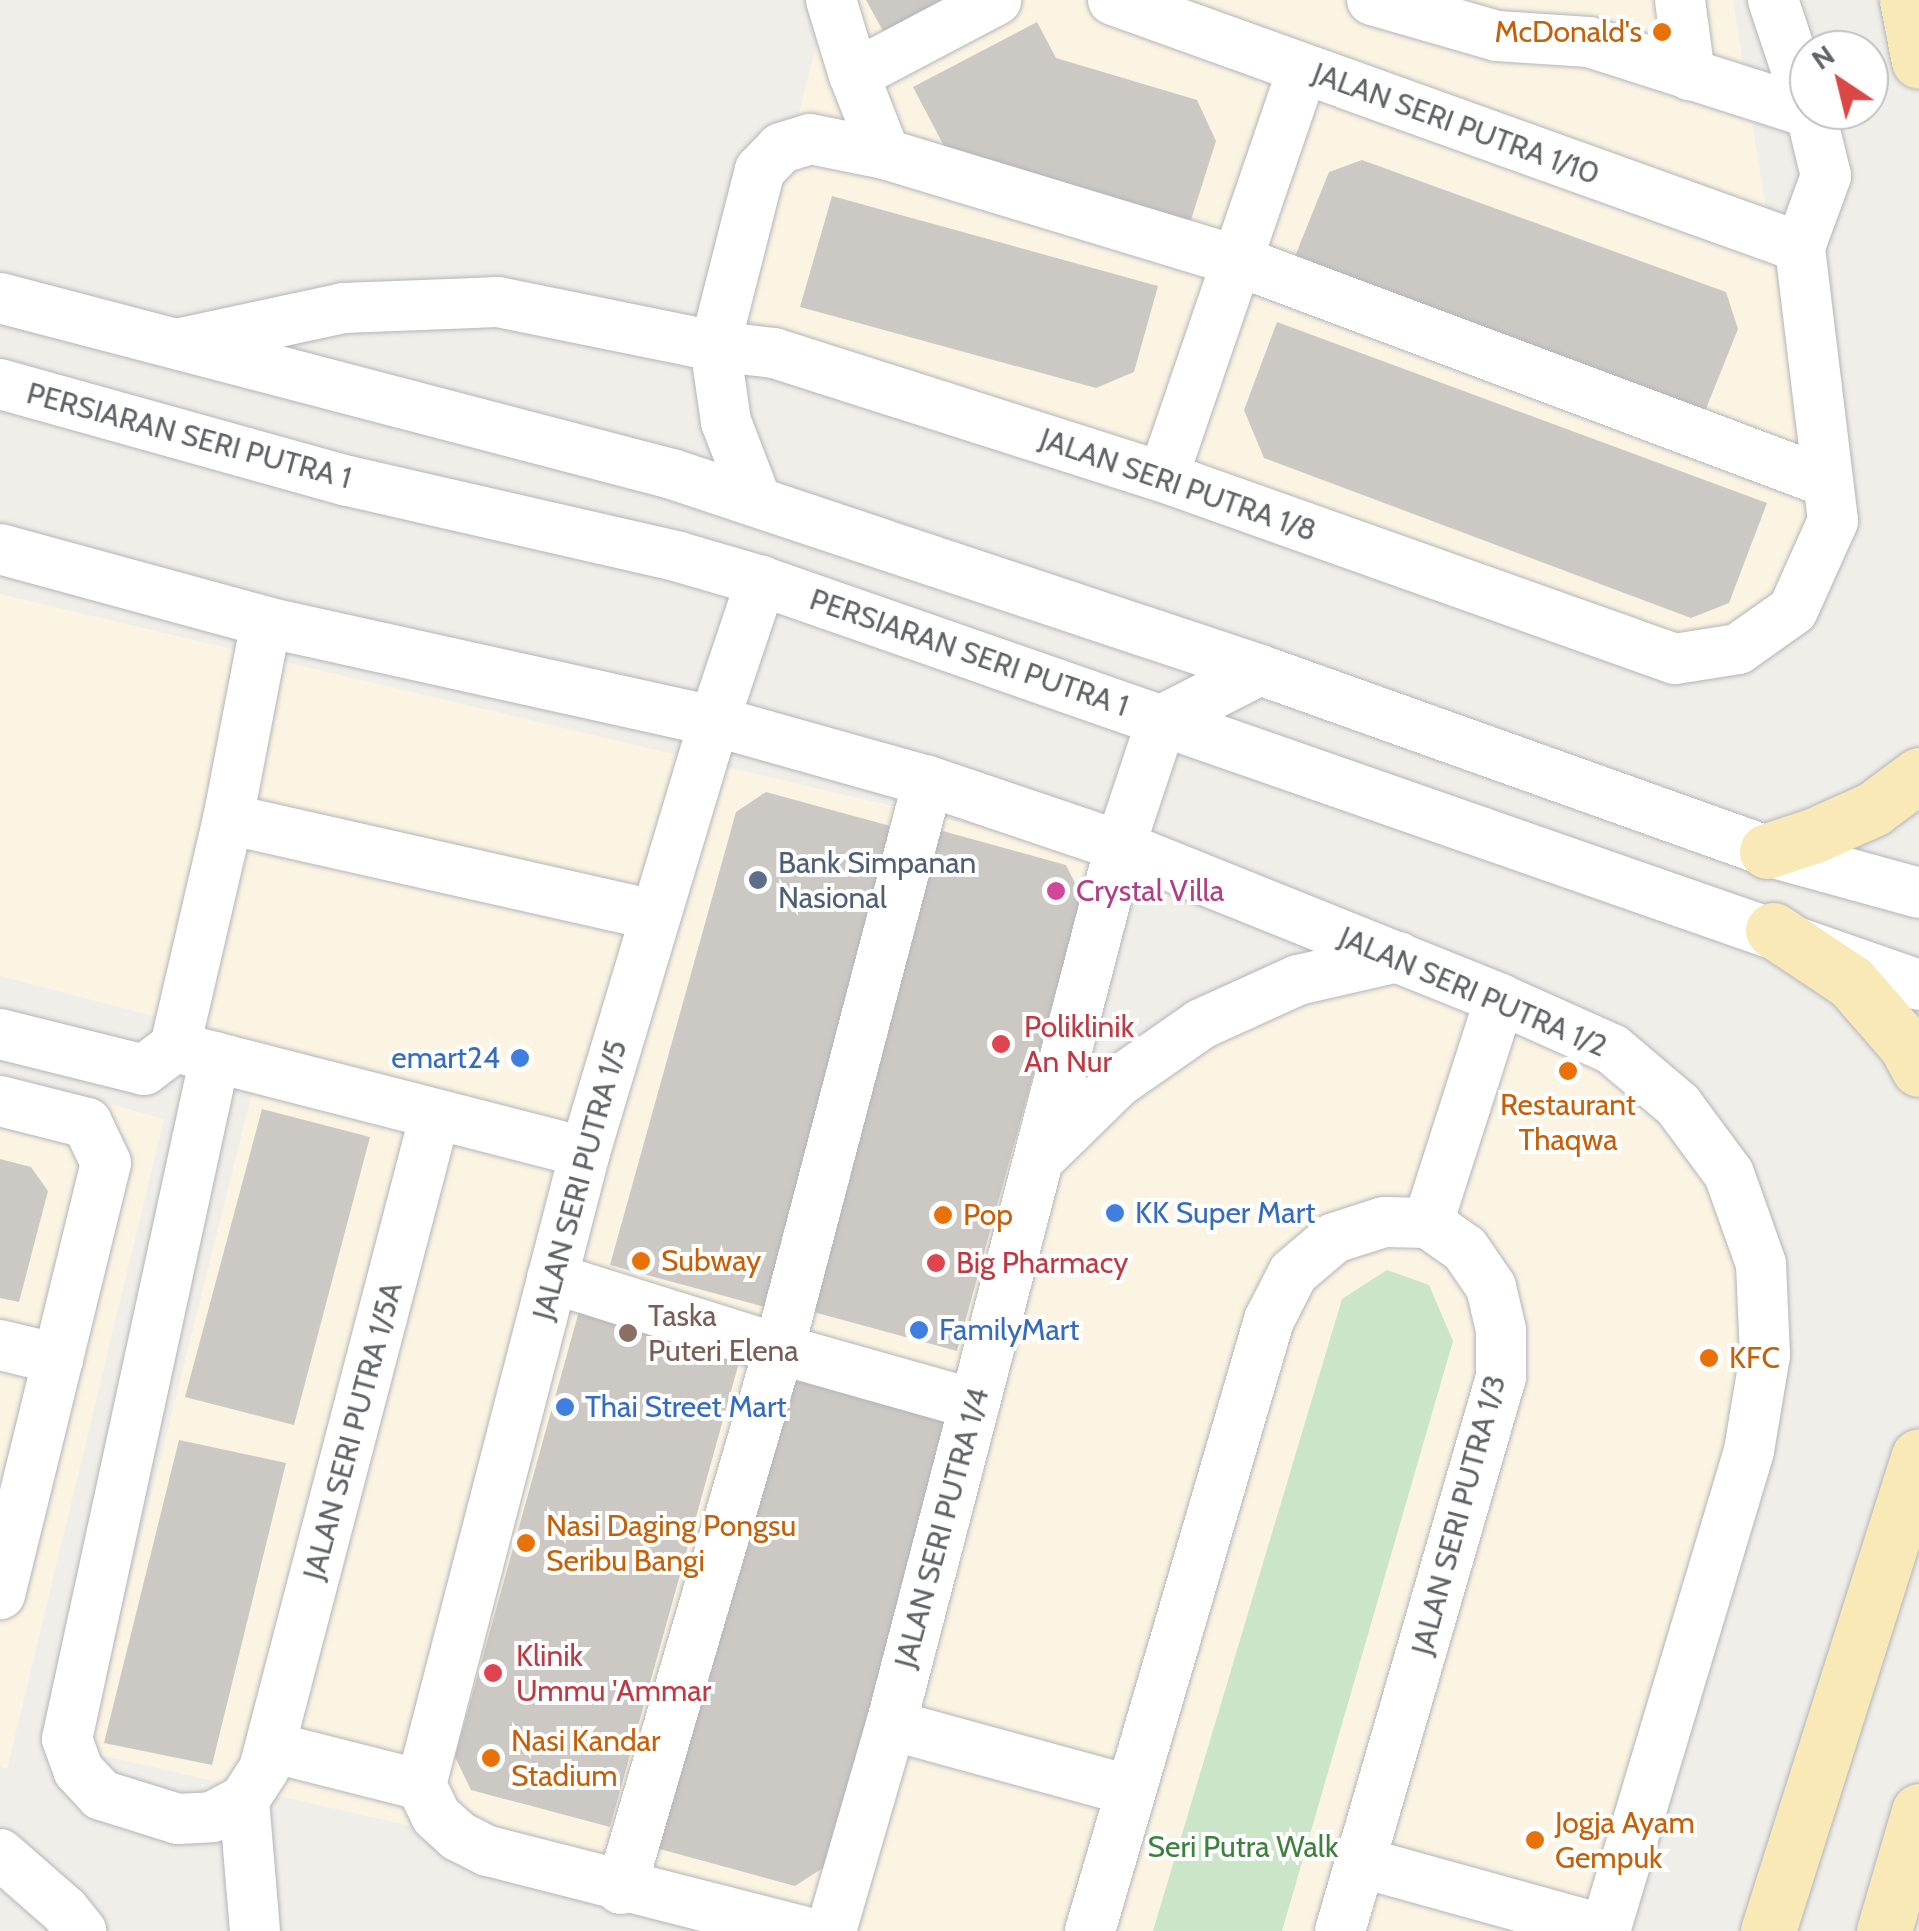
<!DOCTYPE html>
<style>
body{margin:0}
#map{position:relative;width:1919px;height:1931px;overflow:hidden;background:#f0eee9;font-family:Cabin,sans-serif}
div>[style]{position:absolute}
.commercial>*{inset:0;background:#fbf4e3}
.green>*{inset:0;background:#cae5c8}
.building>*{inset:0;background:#ccc9c5}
.roads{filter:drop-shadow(0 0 2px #b3b5b9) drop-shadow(0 0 2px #b3b5b9)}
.minor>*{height:50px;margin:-25px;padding:0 25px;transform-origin:25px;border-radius:25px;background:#fff}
.major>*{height:55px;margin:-27.5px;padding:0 27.5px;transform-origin:27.5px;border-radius:27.5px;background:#f8e9b6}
.dots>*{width:28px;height:28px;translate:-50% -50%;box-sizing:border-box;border:5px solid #fff;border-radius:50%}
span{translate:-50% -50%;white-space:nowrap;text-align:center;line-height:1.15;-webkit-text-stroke:8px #fff;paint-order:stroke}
.food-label{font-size:30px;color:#c56008}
.right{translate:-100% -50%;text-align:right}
.left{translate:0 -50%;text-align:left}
.street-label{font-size:30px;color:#606367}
.service-label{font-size:30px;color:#4e5e75}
.hotel-label{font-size:30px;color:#b23c85}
.health-label{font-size:30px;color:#be3a42}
.shop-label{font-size:30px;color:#366cbe}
.education-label{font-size:30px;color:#785e54}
.park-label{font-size:30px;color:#3e803e}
.north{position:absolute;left:1789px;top:30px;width:100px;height:100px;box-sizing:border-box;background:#fff;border:2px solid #bfc1c2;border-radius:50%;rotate:325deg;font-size:28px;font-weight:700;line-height:40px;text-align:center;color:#606367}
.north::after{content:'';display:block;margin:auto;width:35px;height:45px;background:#da4845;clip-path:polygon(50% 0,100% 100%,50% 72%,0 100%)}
</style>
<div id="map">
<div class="commercial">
<i style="clip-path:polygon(828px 0,1733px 0,1814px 514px,1782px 593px,1737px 627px,1676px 636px,1120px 439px,746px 319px)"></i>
<i style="clip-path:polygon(0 594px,1102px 856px,1021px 1164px,1212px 1039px,1312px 992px,1400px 979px,1605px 1060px,1658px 1112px,1709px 1178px,1743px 1266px,1752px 1360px,1590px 1931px,848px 1931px,848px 1926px,87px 1752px,264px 1045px,0 976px)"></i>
<i style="clip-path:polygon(0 1073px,164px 1119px,7px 1769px,0 1766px)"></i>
</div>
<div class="green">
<i style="clip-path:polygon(1387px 1270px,1429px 1285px,1453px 1341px,1282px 1931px,1153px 1931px,1342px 1299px)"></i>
</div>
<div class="building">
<i style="clip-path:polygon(866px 0,985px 0,894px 51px)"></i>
<i style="clip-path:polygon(1037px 22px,1056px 58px,1197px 100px,1216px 141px,1184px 242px,956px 169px,913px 87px)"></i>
<i style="clip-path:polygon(1362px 160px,1726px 292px,1738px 329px,1697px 431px,1289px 271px,1329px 172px)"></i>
<i style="clip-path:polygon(832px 196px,1158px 286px,1134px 372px,1096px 388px,800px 307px)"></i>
<i style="clip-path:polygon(1277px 322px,1767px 503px,1729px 603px,1691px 618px,1264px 458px,1244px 410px)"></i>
<i style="clip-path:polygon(766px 792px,905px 830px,772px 1309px,610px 1265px,736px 812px)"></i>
<i style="clip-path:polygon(928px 827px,1066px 865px,1082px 897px,957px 1351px,795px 1307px)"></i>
<i style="clip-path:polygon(262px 1109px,370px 1137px,294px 1425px,185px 1397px)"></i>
<i style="clip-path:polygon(0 1159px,31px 1167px,48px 1191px,19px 1302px,0 1298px)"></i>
<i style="clip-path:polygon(581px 1304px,743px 1348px,610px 1827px,471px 1790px,455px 1757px)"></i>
<i style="clip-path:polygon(789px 1368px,951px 1413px,826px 1866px,795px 1886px,656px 1848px)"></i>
<i style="clip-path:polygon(179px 1440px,286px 1463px,212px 1765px,104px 1743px)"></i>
</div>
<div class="roads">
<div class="minor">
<i style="left:831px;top:0;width:78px;rotate:73deg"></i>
<i style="left:854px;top:75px;width:85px;rotate:68.6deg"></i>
<i style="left:1113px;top:0;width:730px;rotate:19.78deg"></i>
<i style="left:1372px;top:0;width:130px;rotate:16.1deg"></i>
<i style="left:1497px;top:36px;width:92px;rotate:3.7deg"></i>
<i style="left:1589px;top:42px;width:233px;rotate:17.7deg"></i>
<i style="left:1680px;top:0;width:76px;rotate:82.4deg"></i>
<i style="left:1773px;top:0;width:114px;rotate:71.6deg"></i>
<i style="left:854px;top:75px;width:161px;rotate:-27.8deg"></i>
<i style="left:0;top:298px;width:695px;rotate:14.68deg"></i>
<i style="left:672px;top:474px;width:620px;rotate:18.43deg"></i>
<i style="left:1260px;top:670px;width:538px;rotate:19.65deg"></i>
<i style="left:1767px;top:851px;width:158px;rotate:15.4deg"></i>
<i style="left:177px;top:344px;width:170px;rotate:-12.2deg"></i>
<i style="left:343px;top:308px;width:155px;rotate:-2.2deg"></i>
<i style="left:498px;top:302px;width:221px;rotate:11.5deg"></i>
<i style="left:715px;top:346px;width:59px;rotate:6.8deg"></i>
<i style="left:774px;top:353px;width:408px;rotate:17.7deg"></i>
<i style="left:1163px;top:477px;width:543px;rotate:19.57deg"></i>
<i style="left:1675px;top:659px;width:64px;rotate:-9deg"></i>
<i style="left:1738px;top:649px;width:67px;rotate:-35.3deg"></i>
<i style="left:1793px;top:610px;width:98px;rotate:-65.8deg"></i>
<i style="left:1833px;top:521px;width:276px;rotate:-96.9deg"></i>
<i style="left:1800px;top:247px;width:76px;rotate:-69.9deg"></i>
<i style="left:1826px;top:176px;width:68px;rotate:-103.6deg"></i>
<i style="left:0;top:384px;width:361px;rotate:15.6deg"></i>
<i style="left:348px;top:481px;width:340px;rotate:12.9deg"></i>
<i style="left:679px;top:557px;width:85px;rotate:16.3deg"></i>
<i style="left:761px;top:581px;width:1226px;rotate:19.23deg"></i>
<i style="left:1163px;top:477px;width:430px;rotate:-71.1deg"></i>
<i style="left:756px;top:500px;width:84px;rotate:-111deg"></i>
<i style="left:726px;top:422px;width:77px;rotate:-98.2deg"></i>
<i style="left:715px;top:346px;width:182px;rotate:-75.7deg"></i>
<i style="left:760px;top:170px;width:30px;rotate:-46deg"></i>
<i style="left:781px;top:148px;width:30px;rotate:-17deg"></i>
<i style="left:810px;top:139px;width:76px;rotate:11.3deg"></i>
<i style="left:885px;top:154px;width:369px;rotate:16.9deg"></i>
<i style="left:1238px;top:261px;width:629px;rotate:20.57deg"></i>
<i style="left:0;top:549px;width:276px;rotate:15.3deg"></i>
<i style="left:266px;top:622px;width:459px;rotate:12.5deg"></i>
<i style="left:714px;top:721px;width:222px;rotate:15.7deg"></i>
<i style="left:928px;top:781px;width:203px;rotate:18.7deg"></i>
<i style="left:1120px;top:846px;width:410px;rotate:21.9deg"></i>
<i style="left:1500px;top:999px;width:123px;rotate:24.1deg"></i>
<i style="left:1612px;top:1049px;width:87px;rotate:40.3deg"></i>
<i style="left:1678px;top:1105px;width:86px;rotate:53.5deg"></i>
<i style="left:1729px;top:1174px;width:96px;rotate:70.4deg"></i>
<i style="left:1761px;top:1264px;width:91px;rotate:87.5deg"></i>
<i style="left:1765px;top:1355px;width:97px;rotate:99.5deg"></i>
<i style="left:1749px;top:1451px;width:501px;rotate:106.7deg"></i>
<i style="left:266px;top:622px;width:201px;rotate:100.9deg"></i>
<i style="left:228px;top:819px;width:234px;rotate:103.1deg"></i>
<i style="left:175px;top:1047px;width:423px;rotate:14.4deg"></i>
<i style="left:1162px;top:720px;width:110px;rotate:-27deg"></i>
<i style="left:228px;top:819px;width:438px;rotate:12.7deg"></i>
<i style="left:0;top:1034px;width:148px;rotate:14deg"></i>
<i style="left:144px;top:1070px;width:39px;rotate:-37deg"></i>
<i style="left:215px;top:1057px;width:698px;rotate:102.24deg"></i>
<i style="left:67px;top:1739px;width:33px;rotate:70deg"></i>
<i style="left:78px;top:1770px;width:34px;rotate:47deg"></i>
<i style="left:101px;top:1795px;width:81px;rotate:17.3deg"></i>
<i style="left:178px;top:1819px;width:34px;rotate:-3deg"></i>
<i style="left:212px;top:1817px;width:36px;rotate:-28deg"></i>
<i style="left:244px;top:1800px;width:37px;rotate:-57deg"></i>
<i style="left:264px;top:1769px;width:676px;rotate:-75.35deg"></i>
<i style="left:0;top:1101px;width:90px;rotate:14.2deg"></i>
<i style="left:87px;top:1123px;width:44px;rotate:64.6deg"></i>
<i style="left:106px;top:1163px;width:444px;rotate:103.8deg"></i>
<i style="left:1039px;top:1159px;width:110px;rotate:-44.3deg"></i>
<i style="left:1118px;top:1082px;width:101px;rotate:-34.9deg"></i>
<i style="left:1201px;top:1024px;width:107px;rotate:-24.4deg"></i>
<i style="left:1298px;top:980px;width:103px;rotate:-13deg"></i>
<i style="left:1428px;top:1223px;width:235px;rotate:-72.2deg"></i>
<i style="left:552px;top:1278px;width:238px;rotate:17.4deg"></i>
<i style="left:779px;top:1349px;width:203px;rotate:15.8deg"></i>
<i style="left:0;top:1345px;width:60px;rotate:13.6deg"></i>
<i style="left:891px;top:1725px;width:247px;rotate:15.3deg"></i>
<i style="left:271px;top:1747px;width:155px;rotate:14.2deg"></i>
<i style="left:421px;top:1785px;width:654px;rotate:-75.47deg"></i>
<i style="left:585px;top:1152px;width:450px;rotate:-73.3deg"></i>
<i style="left:714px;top:721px;width:148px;rotate:-71.4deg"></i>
<i style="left:421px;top:1785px;width:34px;rotate:64deg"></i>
<i style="left:436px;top:1816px;width:30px;rotate:42deg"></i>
<i style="left:458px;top:1836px;width:34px;rotate:27deg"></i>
<i style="left:488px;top:1851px;width:325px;rotate:14.3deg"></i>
<i style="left:244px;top:1800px;width:131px;rotate:85.2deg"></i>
<i style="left:0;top:1854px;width:86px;rotate:41.2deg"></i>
<i style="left:65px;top:1911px;width:26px;rotate:51deg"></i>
<i style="left:1360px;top:1862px;width:254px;rotate:15.5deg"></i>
<i style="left:621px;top:1889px;width:563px;rotate:-73.69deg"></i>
<i style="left:779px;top:1349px;width:587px;rotate:-75.3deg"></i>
<i style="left:831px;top:1931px;width:215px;rotate:-73.8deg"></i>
<i style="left:891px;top:1725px;width:908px;rotate:-75.4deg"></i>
<i style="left:1120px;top:846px;width:133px;rotate:-71.6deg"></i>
<i style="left:1090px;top:1931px;width:637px;rotate:-73.67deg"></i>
<i style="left:1269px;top:1320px;width:53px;rotate:-62.9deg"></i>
<i style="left:1293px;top:1273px;width:54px;rotate:-40.5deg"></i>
<i style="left:1334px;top:1238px;width:52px;rotate:-17.7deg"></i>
<i style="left:1384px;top:1222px;width:44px;rotate:1.3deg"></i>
<i style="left:1428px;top:1223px;width:45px;rotate:35.1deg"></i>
<i style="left:1465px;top:1249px;width:46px;rotate:55.6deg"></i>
<i style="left:1491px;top:1287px;width:44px;rotate:76.9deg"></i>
<i style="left:1501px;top:1330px;width:47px;rotate:90deg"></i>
<i style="left:1501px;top:1377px;width:577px;rotate:106.2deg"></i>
</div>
<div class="major">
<i style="left:1907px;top:0;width:62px;rotate:78.9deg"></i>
<i style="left:1767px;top:851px;width:51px;rotate:-18.4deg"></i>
<i style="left:1815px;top:835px;width:64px;rotate:-24.1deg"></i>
<i style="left:1873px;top:809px;width:57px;rotate:-36.5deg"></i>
<i style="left:1773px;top:930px;width:94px;rotate:33.7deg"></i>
<i style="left:1851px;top:982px;width:84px;rotate:48.9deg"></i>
<i style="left:1906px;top:1045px;width:27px;rotate:62deg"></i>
<i style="left:1768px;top:1931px;width:498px;rotate:-72.4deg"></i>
<i style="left:1884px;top:1931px;width:125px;rotate:-73.7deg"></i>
</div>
</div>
<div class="dots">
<i style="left:1662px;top:32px;background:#e8710a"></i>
<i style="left:758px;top:880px;background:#5c6f8a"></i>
<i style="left:1056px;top:891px;background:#d1479c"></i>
<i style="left:1001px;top:1044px;background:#e0444e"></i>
<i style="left:520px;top:1058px;background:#3f7fe0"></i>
<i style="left:1568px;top:1071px;background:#e8710a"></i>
<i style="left:1115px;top:1213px;background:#3f7fe0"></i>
<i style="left:943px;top:1215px;background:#e8710a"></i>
<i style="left:641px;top:1261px;background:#e8710a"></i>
<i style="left:936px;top:1263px;background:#e0444e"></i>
<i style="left:919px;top:1330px;background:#3f7fe0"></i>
<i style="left:628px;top:1333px;background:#8d6e63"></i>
<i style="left:1709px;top:1358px;background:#e8710a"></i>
<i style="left:565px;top:1407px;background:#3f7fe0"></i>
<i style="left:526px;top:1543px;background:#e8710a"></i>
<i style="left:493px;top:1673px;background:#e0444e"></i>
<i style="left:491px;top:1758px;background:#e8710a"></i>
<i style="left:1535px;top:1840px;background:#e8710a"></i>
</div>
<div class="food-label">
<span class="right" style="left:1642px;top:32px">McDonald's</span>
<span style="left:1568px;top:1122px">Restaurant<br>Thaqwa</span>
<span class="left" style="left:963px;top:1215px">Pop</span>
<span class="left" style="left:661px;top:1261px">Subway</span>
<span class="left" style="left:1729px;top:1358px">KFC</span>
<span class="left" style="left:546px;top:1543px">Nasi Daging Pongsu<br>Seribu Bangi</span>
<span class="left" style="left:511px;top:1758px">Nasi Kandar<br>Stadium</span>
<span class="left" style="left:1555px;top:1840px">Jogja Ayam<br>Gempuk</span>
</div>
<div class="street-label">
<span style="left:1456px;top:124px;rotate:20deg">JALAN SERI PUTRA 1/10</span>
<span style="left:189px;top:436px;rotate:15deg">PERSIARAN SERI PUTRA 1</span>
<span style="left:1178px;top:485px;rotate:19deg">JALAN SERI PUTRA 1/8</span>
<span style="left:969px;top:653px;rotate:19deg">PERSIARAN SERI PUTRA 1</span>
<span style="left:1473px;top:992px;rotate:23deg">JALAN SERI PUTRA 1/2</span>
<span style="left:580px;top:1180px;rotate:-75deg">JALAN SERI PUTRA 1/5</span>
<span style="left:353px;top:1431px;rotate:-75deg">JALAN SERI PUTRA 1/5A</span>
<span style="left:1459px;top:1515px;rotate:-75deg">JALAN SERI PUTRA 1/3</span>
<span style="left:942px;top:1528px;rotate:-75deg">JALAN SERI PUTRA 1/4</span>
</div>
<div class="service-label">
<span class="left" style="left:778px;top:880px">Bank Simpanan<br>Nasional</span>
</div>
<div class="hotel-label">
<span class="left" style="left:1076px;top:891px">Crystal Villa</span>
</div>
<div class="health-label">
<span class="left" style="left:1024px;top:1044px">Poliklinik<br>An Nur</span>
<span class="left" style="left:956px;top:1263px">Big Pharmacy</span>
<span class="left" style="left:516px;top:1673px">Klinik<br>Ummu 'Ammar</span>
</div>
<div class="shop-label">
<span class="right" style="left:500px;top:1058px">emart24</span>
<span class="left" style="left:1135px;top:1213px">KK Super Mart</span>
<span class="left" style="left:939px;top:1330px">FamilyMart</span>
<span class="left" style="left:585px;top:1407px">Thai Street Mart</span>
</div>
<div class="education-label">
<span class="left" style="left:648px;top:1333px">Taska<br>Puteri Elena</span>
</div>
<div class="park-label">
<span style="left:1243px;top:1847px">Seri Putra Walk</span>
</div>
<div class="north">N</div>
</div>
